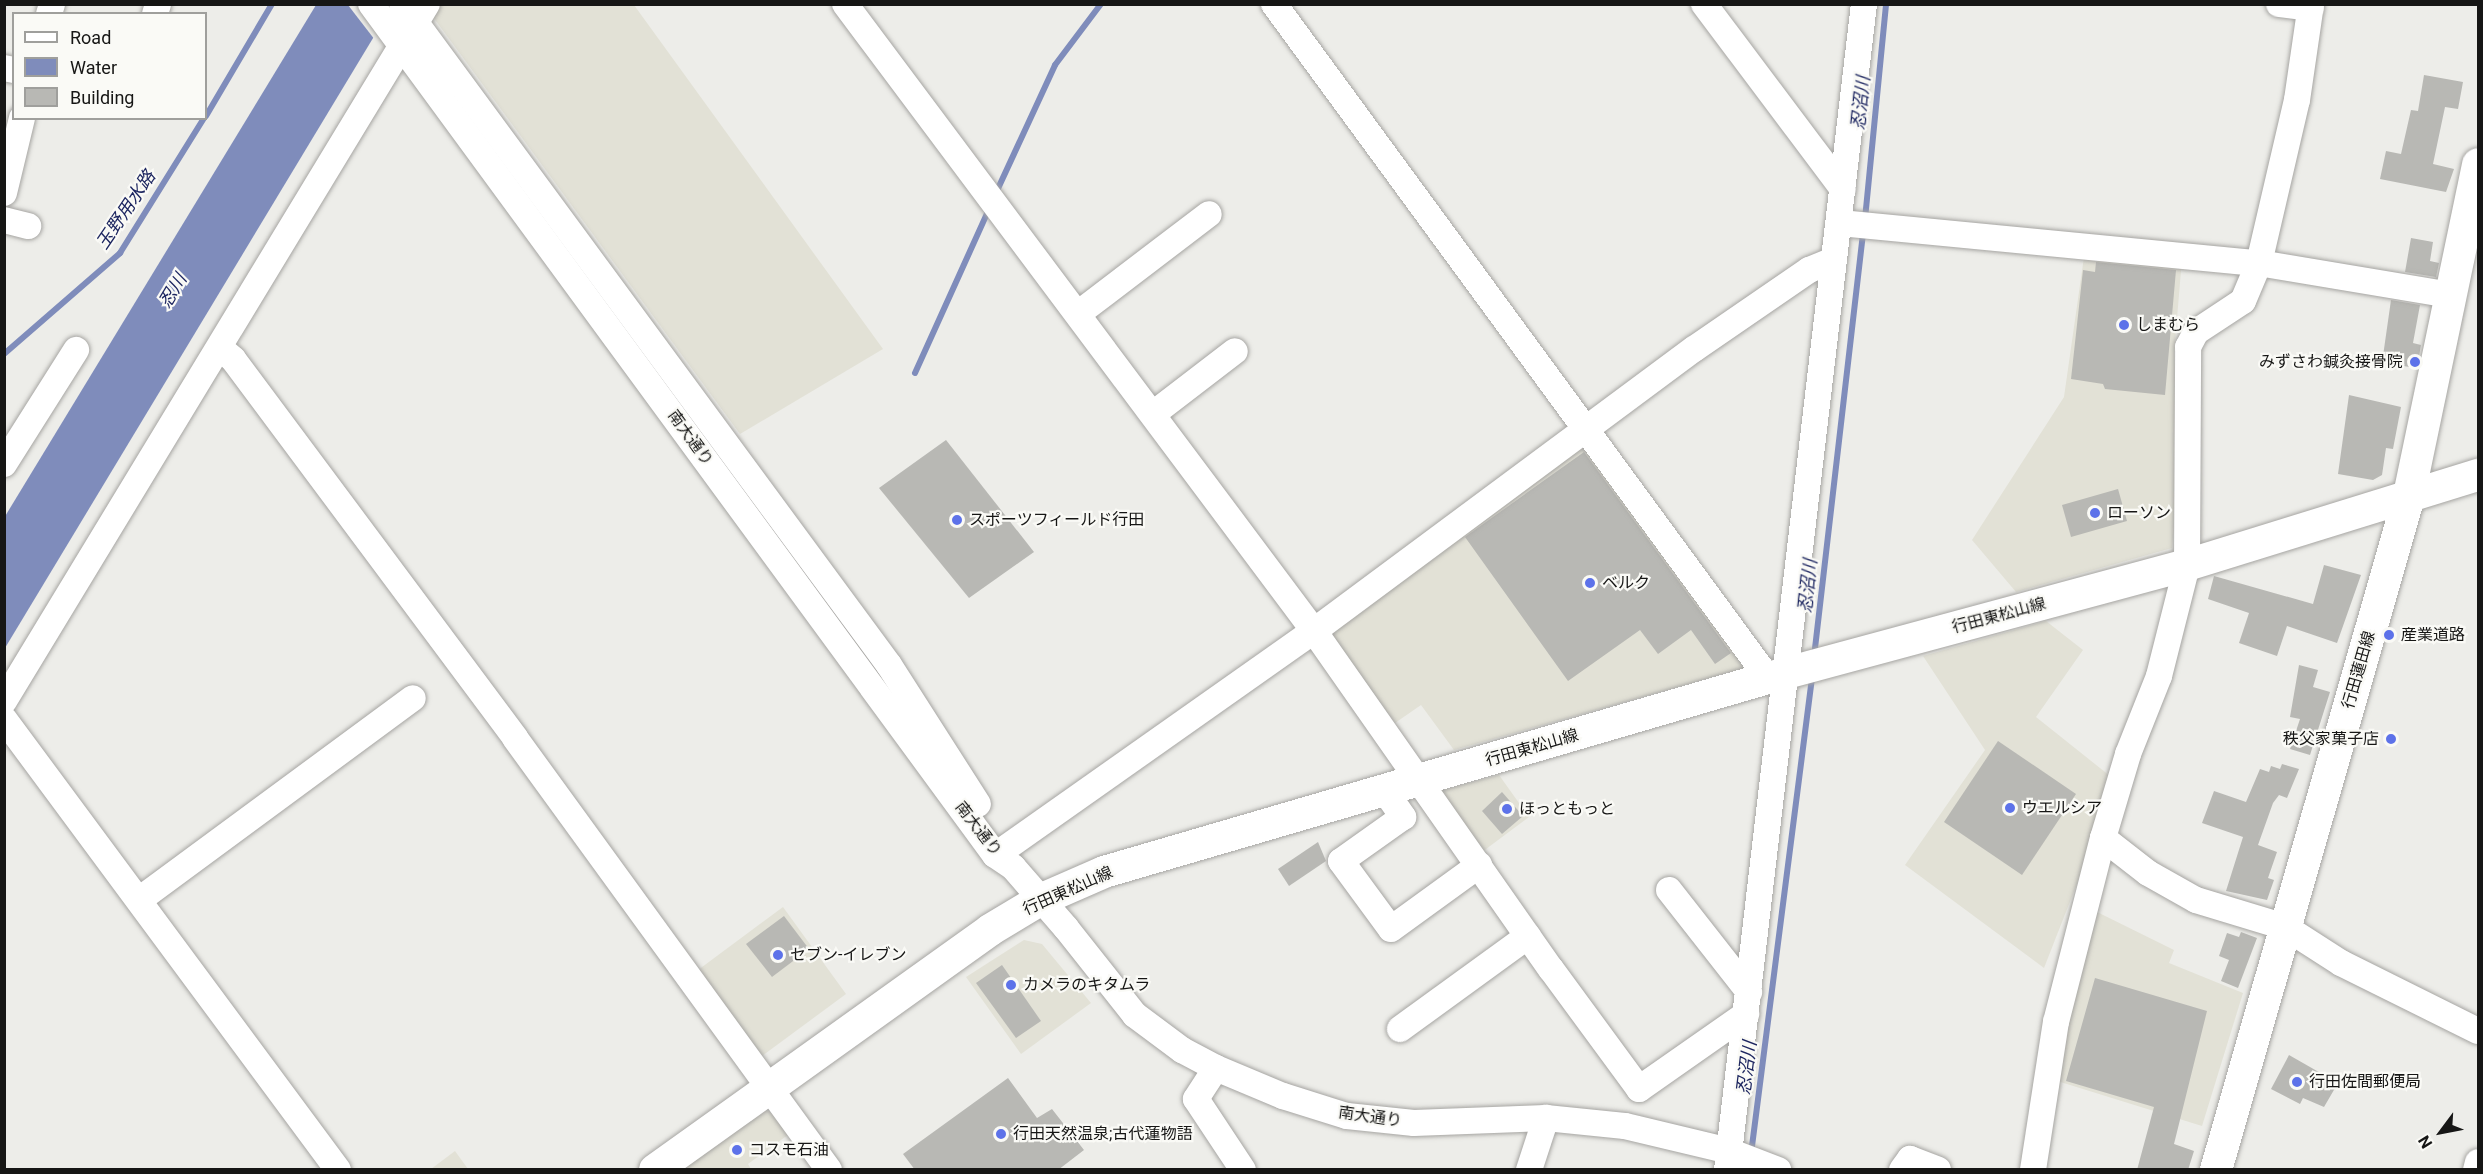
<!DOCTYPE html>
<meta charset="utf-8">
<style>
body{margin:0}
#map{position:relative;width:2483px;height:1174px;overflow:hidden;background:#edede9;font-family:Roboto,"Noto Sans JP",sans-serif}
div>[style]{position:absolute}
.built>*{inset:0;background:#e2e1d6}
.water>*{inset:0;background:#7f8cbb}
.pier>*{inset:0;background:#edede9}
.stream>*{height:6px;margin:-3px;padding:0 3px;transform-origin:3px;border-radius:3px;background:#7f8cbb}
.building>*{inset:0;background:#b8b8b4}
.roads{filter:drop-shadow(0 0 2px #a6a5a2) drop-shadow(0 0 2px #a6a5a2)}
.minor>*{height:26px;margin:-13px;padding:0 13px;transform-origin:13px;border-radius:13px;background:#fff}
.major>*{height:32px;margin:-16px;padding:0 16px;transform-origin:16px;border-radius:16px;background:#fff}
.dots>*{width:16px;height:16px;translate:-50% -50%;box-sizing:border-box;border:3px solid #fafaf6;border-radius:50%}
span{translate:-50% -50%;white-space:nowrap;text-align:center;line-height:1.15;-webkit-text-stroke:4.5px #fafaf6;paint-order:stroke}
.poi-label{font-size:16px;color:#161615}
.left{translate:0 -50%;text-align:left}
.right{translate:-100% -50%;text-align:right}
.street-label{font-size:16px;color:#161615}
.water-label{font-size:18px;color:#1d2660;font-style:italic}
.frame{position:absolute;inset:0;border:6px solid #161615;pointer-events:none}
.legend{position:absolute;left:12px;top:12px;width:195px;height:108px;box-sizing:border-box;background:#fafaf6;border:2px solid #9f9f9c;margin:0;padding:8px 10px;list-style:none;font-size:18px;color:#161615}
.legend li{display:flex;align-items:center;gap:12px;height:30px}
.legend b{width:30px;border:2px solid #9f9f9c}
.north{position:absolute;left:2411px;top:1102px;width:60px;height:60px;-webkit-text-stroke:4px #fafaf6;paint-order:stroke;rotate:238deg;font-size:16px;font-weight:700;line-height:24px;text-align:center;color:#161615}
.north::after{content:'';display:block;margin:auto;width:21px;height:27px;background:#161615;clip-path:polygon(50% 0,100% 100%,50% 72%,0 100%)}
</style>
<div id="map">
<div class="built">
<i style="clip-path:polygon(441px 5px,634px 5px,883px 349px,740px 434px,433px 17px)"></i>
<i style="clip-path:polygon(2085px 250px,2182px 259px,2174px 354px,2178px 482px,2172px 548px,2016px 592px,1972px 540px,2064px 397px)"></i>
<i style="clip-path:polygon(1582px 443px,1748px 667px,1454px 750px,1421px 705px,1395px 723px,1332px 638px,1334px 627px)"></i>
<i style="clip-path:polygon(2046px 621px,2083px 650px,2036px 717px,2110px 776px,2089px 853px,2044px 968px,1905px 865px,1985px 750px,1923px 656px)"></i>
<i style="clip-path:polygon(1499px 775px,1529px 817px,1482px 852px,1440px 791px)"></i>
<i style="clip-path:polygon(783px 907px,846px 994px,758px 1059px,694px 973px)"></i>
<i style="clip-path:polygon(2091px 909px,2174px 950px,2169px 963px,2243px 993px,2202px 1126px,2054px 1080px)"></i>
<i style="clip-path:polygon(1024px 940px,1042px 944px,1091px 1003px,1021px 1054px,966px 977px)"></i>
<i style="clip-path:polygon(761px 1111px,779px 1112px,792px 1132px,748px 1164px,751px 1169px,682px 1170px)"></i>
<i style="clip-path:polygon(455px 1151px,468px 1169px,431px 1169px)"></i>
</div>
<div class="water">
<i style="clip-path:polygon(316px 5px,393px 5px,5px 648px,4px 518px)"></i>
</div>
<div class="pier">
<i style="clip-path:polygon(396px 4px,375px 40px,348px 5px)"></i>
</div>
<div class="stream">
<i style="left:206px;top:116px;width:130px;rotate:-59.5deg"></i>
<i style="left:995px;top:195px;width:143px;rotate:-65.2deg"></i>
<i style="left:1055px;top:65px;width:76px;rotate:-53deg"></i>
<i style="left:1865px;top:219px;width:216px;rotate:-84.4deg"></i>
<i style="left:4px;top:354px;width:154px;rotate:-41deg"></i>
<i style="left:120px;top:253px;width:159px;rotate:-58.1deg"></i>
<i style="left:915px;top:373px;width:182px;rotate:-65.7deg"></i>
<i style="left:1814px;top:657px;width:428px;rotate:-83.4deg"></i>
<i style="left:1751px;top:1154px;width:482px;rotate:-82.7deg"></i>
</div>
<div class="building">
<i style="clip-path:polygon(2424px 75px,2463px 82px,2458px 109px,2445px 107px,2433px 164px,2454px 169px,2446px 192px,2380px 179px,2386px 151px,2401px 154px,2411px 110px,2418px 111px)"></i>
<i style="clip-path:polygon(2411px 238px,2433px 242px,2430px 261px,2439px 263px,2436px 277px,2405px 272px)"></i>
<i style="clip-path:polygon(2096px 262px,2176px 270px,2165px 395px,2105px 389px,2103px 384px,2071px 379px,2083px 270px,2095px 272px)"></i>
<i style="clip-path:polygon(2391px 300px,2420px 305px,2413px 343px,2421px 345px,2417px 368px,2382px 363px)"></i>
<i style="clip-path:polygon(2349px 395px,2401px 407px,2393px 449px,2386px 448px,2382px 475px,2373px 480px,2338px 474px)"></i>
<i style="clip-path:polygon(946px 440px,1034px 552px,969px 598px,879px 488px)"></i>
<i style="clip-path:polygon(1584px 452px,1731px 653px,1715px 664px,1691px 630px,1658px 654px,1640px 630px,1568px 681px,1465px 537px)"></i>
<i style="clip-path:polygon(2118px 489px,2127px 521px,2071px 537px,2062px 505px)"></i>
<i style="clip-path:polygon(2324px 565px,2361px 575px,2337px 643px,2287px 626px,2277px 656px,2239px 643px,2249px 613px,2208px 599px,2214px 576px,2313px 604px)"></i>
<i style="clip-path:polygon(2299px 665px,2318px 670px,2313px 687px,2330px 692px,2310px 755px,2290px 749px,2300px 719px,2290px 717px)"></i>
<i style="clip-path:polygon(1998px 741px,2076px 794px,2022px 875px,1944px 822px)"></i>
<i style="clip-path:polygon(2282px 764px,2299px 769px,2287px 798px,2279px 795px,2273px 803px,2258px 845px,2277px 852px,2268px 878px,2274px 880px,2267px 900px,2226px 891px,2243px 837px,2202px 823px,2214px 791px,2246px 802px,2260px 769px,2269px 772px,2271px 766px,2280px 769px)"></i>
<i style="clip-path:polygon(1502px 792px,1523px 816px,1502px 834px,1482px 811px)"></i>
<i style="clip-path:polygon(1318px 842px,1326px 861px,1289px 886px,1278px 869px)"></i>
<i style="clip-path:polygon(784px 916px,809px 949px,772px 977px,746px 944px)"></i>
<i style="clip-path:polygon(2241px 932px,2257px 938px,2238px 988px,2221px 981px,2229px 960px,2219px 956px,2227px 933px,2239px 937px)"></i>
<i style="clip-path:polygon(1002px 965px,1041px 1021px,1016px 1038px,976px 983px)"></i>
<i style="clip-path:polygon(2095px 978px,2207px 1011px,2174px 1144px,2194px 1151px,2188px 1170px,2137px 1170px,2154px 1107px,2066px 1081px)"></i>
<i style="clip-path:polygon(2289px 1055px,2338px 1083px,2324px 1107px,2303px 1098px,2300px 1104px,2271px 1089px)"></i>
<i style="clip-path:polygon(1008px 1078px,1037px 1118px,1052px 1109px,1084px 1150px,1058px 1170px,915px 1170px,903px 1154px)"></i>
</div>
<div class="roads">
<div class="minor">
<i style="left:371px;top:4px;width:1055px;rotate:53.75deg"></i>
<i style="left:995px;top:855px;width:22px;rotate:34deg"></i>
<i style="left:1013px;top:867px;width:81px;rotate:49deg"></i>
<i style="left:1066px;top:928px;width:111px;rotate:51.6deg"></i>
<i style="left:1135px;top:1015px;width:59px;rotate:36.7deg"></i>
<i style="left:1182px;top:1050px;width:38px;rotate:28deg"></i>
<i style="left:1216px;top:1068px;width:73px;rotate:22.7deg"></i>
<i style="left:1283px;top:1096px;width:67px;rotate:17.4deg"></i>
<i style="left:1347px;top:1116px;width:67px;rotate:6deg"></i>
<i style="left:1414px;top:1123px;width:132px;rotate:-2.2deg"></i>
<i style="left:1546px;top:1118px;width:79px;rotate:5.8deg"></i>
<i style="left:1625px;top:1126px;width:107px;rotate:13.5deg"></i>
<i style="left:1729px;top:1151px;width:53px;rotate:21.2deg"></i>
<i style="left:402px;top:4px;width:821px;rotate:53.62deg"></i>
<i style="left:889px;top:665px;width:165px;rotate:57.4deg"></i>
<i style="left:845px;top:4px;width:783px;rotate:53.2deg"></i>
<i style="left:1314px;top:631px;width:413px;rotate:55deg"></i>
<i style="left:1551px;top:969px;width:149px;rotate:53.7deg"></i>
<i style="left:1639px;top:1089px;width:131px;rotate:-35deg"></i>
<i style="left:1274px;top:4px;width:836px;rotate:53.76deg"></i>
<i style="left:1704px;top:4px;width:231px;rotate:53.1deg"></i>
<i style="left:2279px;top:4px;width:32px;rotate:7deg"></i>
<i style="left:49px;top:14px;width:10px;rotate:-73deg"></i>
<i style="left:155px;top:14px;width:10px;rotate:-73deg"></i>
<i style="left:4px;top:68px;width:10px;rotate:11deg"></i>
<i style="left:4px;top:193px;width:77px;rotate:-76.5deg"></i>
<i style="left:4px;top:220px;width:25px;rotate:14deg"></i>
<i style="left:1840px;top:223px;width:421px;rotate:5.5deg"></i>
<i style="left:2259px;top:263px;width:194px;rotate:9.5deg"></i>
<i style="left:1079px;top:313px;width:163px;rotate:-37.3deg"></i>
<i style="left:220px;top:348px;width:17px;rotate:40deg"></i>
<i style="left:233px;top:359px;width:472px;rotate:53.3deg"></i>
<i style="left:515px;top:738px;width:534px;rotate:53.99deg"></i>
<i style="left:1153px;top:414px;width:103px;rotate:-37.5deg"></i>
<i style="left:4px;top:464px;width:135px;rotate:-57.7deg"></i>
<i style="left:4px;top:701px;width:815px;rotate:-58.75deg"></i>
<i style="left:4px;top:719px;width:561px;rotate:53.48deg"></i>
<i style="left:1385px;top:791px;width:32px;rotate:55deg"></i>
<i style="left:1403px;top:817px;width:76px;rotate:144.6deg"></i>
<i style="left:1341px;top:861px;width:84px;rotate:53.7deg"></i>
<i style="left:1391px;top:929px;width:109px;rotate:-36deg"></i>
<i style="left:2103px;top:838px;width:57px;rotate:37.9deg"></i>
<i style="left:2148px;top:873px;width:55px;rotate:29.4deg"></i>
<i style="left:2196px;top:900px;width:93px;rotate:16.9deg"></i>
<i style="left:2285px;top:927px;width:67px;rotate:32.7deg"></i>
<i style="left:2341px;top:963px;width:153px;rotate:26.4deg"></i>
<i style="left:1006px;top:848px;width:377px;rotate:-35.2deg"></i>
<i style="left:1314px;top:631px;width:473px;rotate:-36.6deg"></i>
<i style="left:1694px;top:349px;width:140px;rotate:-34.5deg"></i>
<i style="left:1809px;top:270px;width:27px;rotate:-22deg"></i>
<i style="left:1669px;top:890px;width:130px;rotate:51.9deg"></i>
<i style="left:139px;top:900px;width:340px;rotate:-36.4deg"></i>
<i style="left:1400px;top:1029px;width:158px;rotate:-36deg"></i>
<i style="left:1216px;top:1068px;width:37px;rotate:123deg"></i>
<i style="left:1196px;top:1099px;width:85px;rotate:56.5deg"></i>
<i style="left:1529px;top:1170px;width:55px;rotate:-71.9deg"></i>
<i style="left:1727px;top:1170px;width:1174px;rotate:-83.3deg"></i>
<i style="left:1902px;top:1170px;width:14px;rotate:-54deg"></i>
<i style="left:1910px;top:1159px;width:30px;rotate:21deg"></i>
<i style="left:2033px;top:1170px;width:150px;rotate:-81.2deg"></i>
<i style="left:2056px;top:1022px;width:190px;rotate:-75.7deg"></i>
<i style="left:2103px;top:838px;width:88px;rotate:-73.4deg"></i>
<i style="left:2128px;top:754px;width:84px;rotate:-68.3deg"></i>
<i style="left:2159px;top:676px;width:114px;rotate:-75.8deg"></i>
<i style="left:2187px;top:565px;width:218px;rotate:-89.7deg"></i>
<i style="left:2188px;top:347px;width:17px;rotate:-62deg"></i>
<i style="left:2196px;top:332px;width:56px;rotate:-33.4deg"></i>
<i style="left:2243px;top:301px;width:41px;rotate:-67.2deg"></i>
<i style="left:2259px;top:263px;width:167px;rotate:-76.9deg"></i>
<i style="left:2297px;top:100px;width:97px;rotate:-81.7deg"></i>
<i style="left:2476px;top:1170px;width:8px;rotate:-76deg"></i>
</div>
<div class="major">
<i style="left:655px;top:1170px;width:412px;rotate:-35.6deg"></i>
<i style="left:990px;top:930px;width:58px;rotate:-31deg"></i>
<i style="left:1040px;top:900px;width:70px;rotate:-23.6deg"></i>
<i style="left:1104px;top:872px;width:692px;rotate:-16.29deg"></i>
<i style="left:1768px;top:678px;width:434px;rotate:-15.1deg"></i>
<i style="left:2187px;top:565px;width:305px;rotate:-17.2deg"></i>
<i style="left:2216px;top:1170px;width:697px;rotate:-74.01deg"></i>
<i style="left:2408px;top:500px;width:343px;rotate:-78.2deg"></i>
</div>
</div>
<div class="dots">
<i style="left:2124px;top:325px;background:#5d72e9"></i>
<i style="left:2415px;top:362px;background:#5d72e9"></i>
<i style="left:2095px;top:513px;background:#5d72e9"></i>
<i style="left:957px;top:520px;background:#5d72e9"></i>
<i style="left:1590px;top:583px;background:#5d72e9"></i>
<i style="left:2389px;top:635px;background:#5d72e9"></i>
<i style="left:2391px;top:739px;background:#5d72e9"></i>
<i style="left:2010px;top:808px;background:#5d72e9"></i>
<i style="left:1507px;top:809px;background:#5d72e9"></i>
<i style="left:778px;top:955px;background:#5d72e9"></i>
<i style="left:1011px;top:985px;background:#5d72e9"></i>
<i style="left:2297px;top:1082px;background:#5d72e9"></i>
<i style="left:1001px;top:1134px;background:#5d72e9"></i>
<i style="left:737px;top:1150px;background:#5d72e9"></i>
</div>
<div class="poi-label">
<span class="left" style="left:2136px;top:325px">しまむら</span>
<span class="right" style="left:2403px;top:362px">みずさわ鍼灸接骨院</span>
<span class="left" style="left:2107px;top:513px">ローソン</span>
<span class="left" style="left:969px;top:520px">スポーツフィールド行田</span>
<span class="left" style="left:1602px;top:583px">ベルク</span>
<span class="left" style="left:2401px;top:635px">産業道路</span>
<span class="right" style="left:2379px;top:739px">秩父家菓子店</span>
<span class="left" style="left:2022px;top:808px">ウエルシア</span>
<span class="left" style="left:1519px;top:809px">ほっともっと</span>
<span class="left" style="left:790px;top:955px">セブン-イレブン</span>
<span class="left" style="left:1023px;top:985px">カメラのキタムラ</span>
<span class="left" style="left:2309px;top:1082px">行田佐間郵便局</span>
<span class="left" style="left:1013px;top:1134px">行田天然温泉;古代蓮物語</span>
<span class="left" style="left:749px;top:1150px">コスモ石油</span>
</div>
<div class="street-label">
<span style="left:690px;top:438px;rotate:54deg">南大通り</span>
<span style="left:1999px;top:616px;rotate:-15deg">行田東松山線</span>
<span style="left:2359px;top:670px;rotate:-74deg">行田蓮田線</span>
<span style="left:1532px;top:748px;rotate:-16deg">行田東松山線</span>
<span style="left:978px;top:829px;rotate:52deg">南大通り</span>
<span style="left:1068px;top:891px;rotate:-24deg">行田東松山線</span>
<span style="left:1370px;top:1117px;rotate:8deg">南大通り</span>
</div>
<div class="water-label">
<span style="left:1861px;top:103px;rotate:-84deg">忍沼川</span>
<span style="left:126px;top:210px;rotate:-56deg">玉野用水路</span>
<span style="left:173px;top:291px;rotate:-59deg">忍川</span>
<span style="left:1808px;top:586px;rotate:-84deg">忍沼川</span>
<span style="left:1747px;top:1068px;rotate:-83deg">忍沼川</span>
</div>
<div class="frame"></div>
<ul class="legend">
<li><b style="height:8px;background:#fff"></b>Road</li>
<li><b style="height:16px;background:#7f8cbb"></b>Water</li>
<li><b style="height:16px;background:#b8b8b4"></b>Building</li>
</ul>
<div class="north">N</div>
</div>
